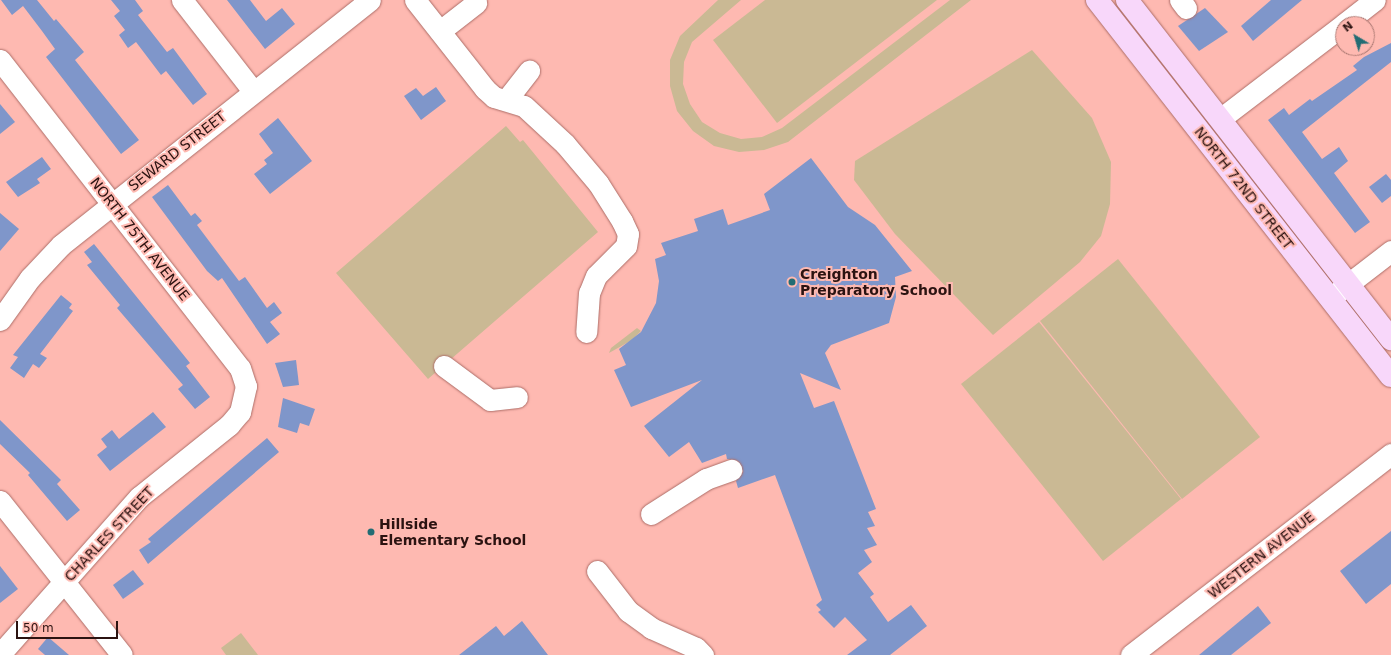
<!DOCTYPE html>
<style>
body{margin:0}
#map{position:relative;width:1391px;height:655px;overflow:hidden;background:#feb9b1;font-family:"DejaVu Sans",sans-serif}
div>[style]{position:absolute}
.green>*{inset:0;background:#cab994}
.building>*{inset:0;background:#7f96ca}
.roads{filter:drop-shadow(0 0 1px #ad6e68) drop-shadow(0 0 1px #ad6e68)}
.minor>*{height:21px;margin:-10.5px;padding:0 10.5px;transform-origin:10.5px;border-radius:10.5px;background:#fff}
.major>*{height:22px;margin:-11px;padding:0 11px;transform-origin:11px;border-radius:11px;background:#f8d7fa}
.dots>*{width:11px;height:11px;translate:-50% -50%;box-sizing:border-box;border:2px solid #feb9b1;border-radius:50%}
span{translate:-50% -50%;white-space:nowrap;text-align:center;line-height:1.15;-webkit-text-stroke:4px #feb9b1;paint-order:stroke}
.street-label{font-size:14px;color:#2b1311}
.poi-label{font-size:14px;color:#2b1311;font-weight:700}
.left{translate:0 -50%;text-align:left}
.north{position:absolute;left:1335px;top:16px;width:40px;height:40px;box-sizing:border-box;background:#feb9b1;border:1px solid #aa7771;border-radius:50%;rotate:322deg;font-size:11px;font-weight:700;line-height:16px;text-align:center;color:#2b1311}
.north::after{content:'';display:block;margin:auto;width:14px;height:18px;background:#226c74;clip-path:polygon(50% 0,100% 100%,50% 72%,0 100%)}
.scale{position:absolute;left:16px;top:621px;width:102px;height:18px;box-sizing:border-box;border:2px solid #2b1311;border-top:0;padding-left:5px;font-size:12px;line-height:14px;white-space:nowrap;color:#2b1311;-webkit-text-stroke:3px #feb9b1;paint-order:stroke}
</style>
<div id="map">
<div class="green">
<i style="clip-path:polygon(718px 0,741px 0,692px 42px,684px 62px,683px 84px,690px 104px,702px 122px,720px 133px,741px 139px,762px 137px,782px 128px,950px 0,971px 0,788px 142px,764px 150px,739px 152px,714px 146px,693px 131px,677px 111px,670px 86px,670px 60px,680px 36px)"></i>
<i style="clip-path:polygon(765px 0,937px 0,777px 123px,713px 40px)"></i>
<i style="clip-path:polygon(1032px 50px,1092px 118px,1111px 162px,1110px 204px,1101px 236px,1080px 262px,993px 335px,895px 234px,854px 180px,855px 161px)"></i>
<i style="clip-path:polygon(506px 126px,520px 142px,523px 140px,598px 232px,428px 379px,336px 273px)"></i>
<i style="clip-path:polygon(1118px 259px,1260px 437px,1182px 499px,1040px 321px)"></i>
<i style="clip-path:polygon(1039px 322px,1181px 499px,1103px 561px,961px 384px)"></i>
<i style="clip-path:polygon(637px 328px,641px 331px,632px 340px,609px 353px,611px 348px)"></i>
<i style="clip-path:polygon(241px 633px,258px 655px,226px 655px,221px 648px)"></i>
</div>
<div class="building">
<i style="clip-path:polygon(1px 0,37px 0,54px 21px,56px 19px,84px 52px,75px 60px,139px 140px,121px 154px,46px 57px,55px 49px,42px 31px,23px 6px,12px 15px)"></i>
<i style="clip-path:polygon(111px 0,135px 0,143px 11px,138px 15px,167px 52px,173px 48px,207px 94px,193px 105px,166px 71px,161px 75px,136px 42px,128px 48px,119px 35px,125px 30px,114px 16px,120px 11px)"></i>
<i style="clip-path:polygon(227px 0,250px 0,266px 21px,282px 8px,295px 24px,265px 49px)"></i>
<i style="clip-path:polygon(1271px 0,1302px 0,1253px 41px,1241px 26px)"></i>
<i style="clip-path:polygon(1205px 8px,1228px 32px,1199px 51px,1178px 26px)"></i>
<i style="clip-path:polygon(1391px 43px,1391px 62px,1302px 132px,1322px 159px,1339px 147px,1348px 161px,1334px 173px,1370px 222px,1355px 233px,1268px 120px,1284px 108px,1289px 115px,1310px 99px,1312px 101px,1357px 70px,1353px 66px,1364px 57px)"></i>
<i style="clip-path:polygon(436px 87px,446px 101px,421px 120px,404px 96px,416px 88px,423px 96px)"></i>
<i style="clip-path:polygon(0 104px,15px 122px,0 134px)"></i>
<i style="clip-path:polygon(278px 118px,312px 161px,270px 194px,254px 174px,267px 164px,264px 160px,273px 153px,259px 134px)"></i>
<i style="clip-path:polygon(42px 157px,51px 169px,37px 179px,40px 183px,18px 197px,6px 182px)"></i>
<i style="clip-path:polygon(811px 158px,848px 207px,875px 225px,912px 271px,895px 277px,896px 297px,889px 323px,831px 345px,825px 353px,841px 390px,800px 373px,814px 408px,834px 401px,876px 509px,868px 512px,875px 526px,867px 528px,877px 545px,864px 550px,872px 562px,858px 573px,874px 594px,870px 597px,888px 622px,911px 605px,927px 626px,890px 655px,847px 655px,867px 640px,845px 617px,834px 628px,818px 612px,821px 610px,816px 605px,822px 600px,775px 475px,738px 488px,736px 481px,743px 472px,738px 461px,727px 459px,726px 454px,702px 463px,689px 442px,669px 457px,644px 426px,702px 380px,631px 407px,614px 370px,626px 365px,619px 349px,641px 332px,656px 303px,659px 281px,655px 259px,666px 255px,661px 243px,698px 231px,694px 219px,723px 209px,728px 225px,770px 210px,764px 194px)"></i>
<i style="clip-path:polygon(1386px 174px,1391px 180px,1391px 196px,1382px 203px,1369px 187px)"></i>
<i style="clip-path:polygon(168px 185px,191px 216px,195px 213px,202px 221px,197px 225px,239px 281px,245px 277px,267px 308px,274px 302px,282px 313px,270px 322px,280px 334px,267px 344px,222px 278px,218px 281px,207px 271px,152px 197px)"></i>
<i style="clip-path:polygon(0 213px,19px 229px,0 251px)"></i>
<i style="clip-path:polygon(94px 244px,190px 363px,186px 366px,210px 397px,195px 409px,178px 389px,183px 385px,117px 308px,120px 305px,87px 265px,92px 262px,84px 252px)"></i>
<i style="clip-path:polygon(61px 295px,72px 304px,69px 308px,73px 311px,40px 354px,47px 358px,39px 368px,33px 364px,24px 378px,10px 368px,18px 357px,13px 355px)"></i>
<i style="clip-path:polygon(296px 360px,299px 385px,283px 387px,275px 363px)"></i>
<i style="clip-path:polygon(283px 398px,315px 409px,309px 426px,300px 423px,297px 433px,278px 427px)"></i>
<i style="clip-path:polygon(153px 412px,166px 427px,110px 471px,97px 455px,107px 447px,101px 439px,112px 430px,119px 439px)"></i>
<i style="clip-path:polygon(0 420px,61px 480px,57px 484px,80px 510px,67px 521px,28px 475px,30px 473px,0 444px)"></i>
<i style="clip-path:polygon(267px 438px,279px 452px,148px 564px,139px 550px,151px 542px,148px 539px)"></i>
<i style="clip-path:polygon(1391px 531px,1391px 584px,1366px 604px,1340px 571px)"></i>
<i style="clip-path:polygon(0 566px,18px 589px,0 603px)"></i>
<i style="clip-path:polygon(133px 570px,144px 584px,123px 599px,113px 585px)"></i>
<i style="clip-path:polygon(1258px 606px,1271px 623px,1231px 655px,1199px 655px)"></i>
<i style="clip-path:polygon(522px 621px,548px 655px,459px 655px,496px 626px,504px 636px)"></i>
<i style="clip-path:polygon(48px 637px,69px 655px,45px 655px,38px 649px)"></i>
</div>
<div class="roads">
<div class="minor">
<i style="left:182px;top:0;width:115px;rotate:52deg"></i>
<i style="left:415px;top:0;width:113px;rotate:51.8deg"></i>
<i style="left:485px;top:89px;width:12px;rotate:42deg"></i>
<i style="left:494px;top:97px;width:31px;rotate:17deg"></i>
<i style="left:524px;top:106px;width:56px;rotate:42.8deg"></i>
<i style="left:565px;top:144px;width:51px;rotate:49.8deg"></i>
<i style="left:598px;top:183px;width:45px;rotate:57.7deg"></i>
<i style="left:622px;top:221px;width:14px;rotate:65deg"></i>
<i style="left:628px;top:234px;width:12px;rotate:99deg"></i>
<i style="left:626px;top:246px;width:42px;rotate:135deg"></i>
<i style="left:596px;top:276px;width:18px;rotate:112deg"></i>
<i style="left:589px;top:293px;width:39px;rotate:94deg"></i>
<i style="left:1180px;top:0;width:10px;rotate:53deg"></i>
<i style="left:1344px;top:24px;width:39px;rotate:-38deg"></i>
<i style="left:440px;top:31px;width:46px;rotate:-37.9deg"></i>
<i style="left:0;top:60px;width:390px;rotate:52.1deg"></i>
<i style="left:240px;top:368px;width:19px;rotate:72deg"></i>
<i style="left:246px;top:386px;width:27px;rotate:103deg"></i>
<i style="left:240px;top:412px;width:17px;rotate:130deg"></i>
<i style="left:229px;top:425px;width:115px;rotate:141.3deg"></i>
<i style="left:139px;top:497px;width:210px;rotate:131.5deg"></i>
<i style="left:507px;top:99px;width:36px;rotate:-52deg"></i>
<i style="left:1220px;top:119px;width:155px;rotate:-37.4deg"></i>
<i style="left:1330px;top:298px;width:77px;rotate:-37.6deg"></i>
<i style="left:0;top:320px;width:52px;rotate:-54.5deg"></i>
<i style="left:30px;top:278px;width:45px;rotate:-46.8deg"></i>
<i style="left:61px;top:245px;width:394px;rotate:-38.4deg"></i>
<i style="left:444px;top:366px;width:57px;rotate:36.5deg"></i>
<i style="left:490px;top:400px;width:27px;rotate:-6deg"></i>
<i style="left:0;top:501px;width:196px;rotate:51.6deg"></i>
<i style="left:651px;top:514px;width:65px;rotate:-32.5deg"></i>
<i style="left:706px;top:479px;width:27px;rotate:-20deg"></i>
<i style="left:597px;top:571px;width:51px;rotate:52.2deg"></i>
<i style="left:628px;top:611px;width:29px;rotate:36deg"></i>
<i style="left:651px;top:628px;width:49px;rotate:24deg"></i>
<i style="left:696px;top:648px;width:10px;rotate:45deg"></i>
<i style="left:1131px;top:655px;width:329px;rotate:-37.7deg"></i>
</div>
<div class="major">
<i style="left:1097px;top:0;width:477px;rotate:52deg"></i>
<i style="left:1127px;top:0;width:430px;rotate:52.1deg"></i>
</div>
</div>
<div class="dots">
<i style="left:792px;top:282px;background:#226c74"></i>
<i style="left:371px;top:532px;background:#226c74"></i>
</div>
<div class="street-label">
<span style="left:177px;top:151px;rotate:-38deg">SEWARD STREET</span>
<span style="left:1244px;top:188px;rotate:52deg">NORTH 72ND STREET</span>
<span style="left:140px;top:239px;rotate:52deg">NORTH 75TH AVENUE</span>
<span style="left:109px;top:534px;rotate:-47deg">CHARLES STREET</span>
<span style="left:1261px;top:555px;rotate:-38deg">WESTERN AVENUE</span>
</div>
<div class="poi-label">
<span class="left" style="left:800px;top:282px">Creighton<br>Preparatory School</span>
<span class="left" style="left:379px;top:532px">Hillside<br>Elementary School</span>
</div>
<div class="north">N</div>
<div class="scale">50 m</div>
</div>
